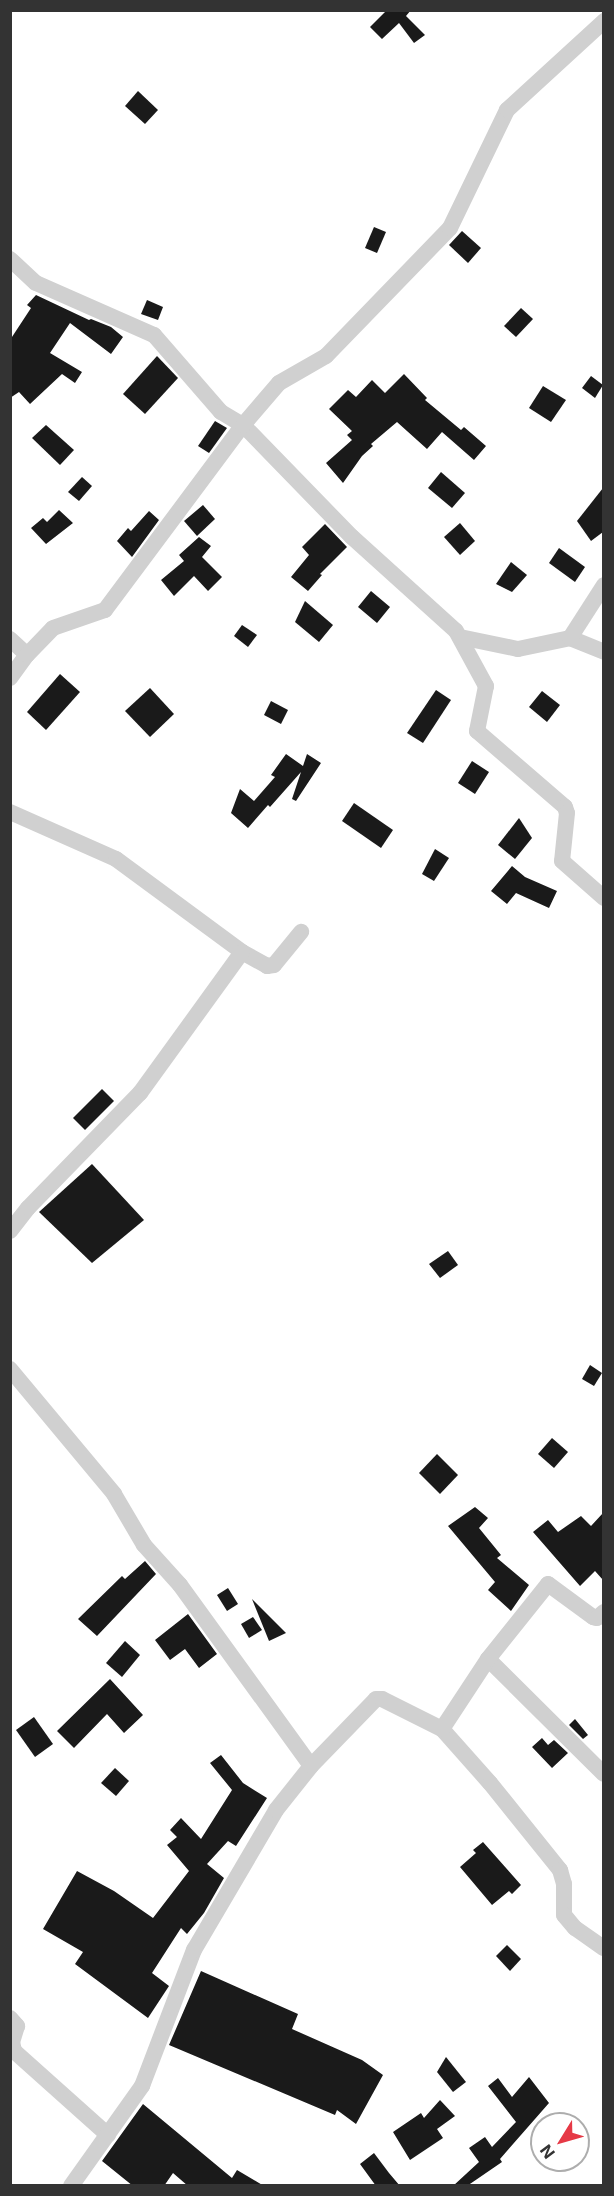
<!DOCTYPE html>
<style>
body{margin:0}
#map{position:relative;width:614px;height:2196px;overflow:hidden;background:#fff;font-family:Inter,sans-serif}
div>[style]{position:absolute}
.building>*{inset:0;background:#1a1a1a}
.street>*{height:16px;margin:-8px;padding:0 8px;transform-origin:8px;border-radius:8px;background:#d0d0d0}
span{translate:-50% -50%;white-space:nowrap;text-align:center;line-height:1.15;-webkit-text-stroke:6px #fff;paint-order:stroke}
.frame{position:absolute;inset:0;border:12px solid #333;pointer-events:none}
.north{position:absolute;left:530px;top:2112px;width:60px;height:60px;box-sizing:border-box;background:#fff;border:2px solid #adadad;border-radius:50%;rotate:233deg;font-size:16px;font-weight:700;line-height:24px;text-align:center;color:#333}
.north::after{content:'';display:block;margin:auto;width:21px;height:27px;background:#e63946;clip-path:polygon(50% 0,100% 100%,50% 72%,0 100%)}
</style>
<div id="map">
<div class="building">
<i style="clip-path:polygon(387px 10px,411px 10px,406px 16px,425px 35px,414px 43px,399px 23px,382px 39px,370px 27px)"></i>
<i style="clip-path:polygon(138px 91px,158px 110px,145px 124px,125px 106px)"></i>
<i style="clip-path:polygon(374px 227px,386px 232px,377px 253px,365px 248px)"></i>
<i style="clip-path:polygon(462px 231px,481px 248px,468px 263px,449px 245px)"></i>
<i style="clip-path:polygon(36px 295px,89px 320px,91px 319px,111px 327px,123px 337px,111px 354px,70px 323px,50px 353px,82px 372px,75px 383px,62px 374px,30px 404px,19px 392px,10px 398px,10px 340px,31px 308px,27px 305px)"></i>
<i style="clip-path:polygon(147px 300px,163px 307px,158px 320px,141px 314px)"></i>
<i style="clip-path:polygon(521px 308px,533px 319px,516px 337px,504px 326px)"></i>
<i style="clip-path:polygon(157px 356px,178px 378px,145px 414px,123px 394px)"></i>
<i style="clip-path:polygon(404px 374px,427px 398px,425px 400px,461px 430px,464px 427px,486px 446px,474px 460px,442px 432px,427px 449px,397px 422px,371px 444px,373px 446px,362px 456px,343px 483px,326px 463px,352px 440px,347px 435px,352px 431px,329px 409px,348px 390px,356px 397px,372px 380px,385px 393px)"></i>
<i style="clip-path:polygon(591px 376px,603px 385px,595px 398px,582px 388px)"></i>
<i style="clip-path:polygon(543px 386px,566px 400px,551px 422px,529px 408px)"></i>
<i style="clip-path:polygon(215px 421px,227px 428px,209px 453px,198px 446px)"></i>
<i style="clip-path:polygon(46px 425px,74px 450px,60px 465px,32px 438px)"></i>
<i style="clip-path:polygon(441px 472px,465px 493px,452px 508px,428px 488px)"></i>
<i style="clip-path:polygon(82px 477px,92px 486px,79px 501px,68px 492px)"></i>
<i style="clip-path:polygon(603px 488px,603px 532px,591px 541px,577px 521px)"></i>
<i style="clip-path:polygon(203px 505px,215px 519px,197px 536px,184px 521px)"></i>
<i style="clip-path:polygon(59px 510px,73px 523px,46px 544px,31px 528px,43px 518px,47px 522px)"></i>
<i style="clip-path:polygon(149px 511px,159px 520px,132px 557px,117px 541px,128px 528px,131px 531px)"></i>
<i style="clip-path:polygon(460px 523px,475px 541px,460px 555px,444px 537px)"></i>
<i style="clip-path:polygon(325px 524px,347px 547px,320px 574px,322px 575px,308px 591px,291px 577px,309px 555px,302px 547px)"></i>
<i style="clip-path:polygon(199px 537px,211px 546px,202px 557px,222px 577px,208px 591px,194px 576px,174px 596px,161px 580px,184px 561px,179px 555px)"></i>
<i style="clip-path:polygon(559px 548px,585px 567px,575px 582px,549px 563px)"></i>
<i style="clip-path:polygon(511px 562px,527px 575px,512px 592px,496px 584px)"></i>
<i style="clip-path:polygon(371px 591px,390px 607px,377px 623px,358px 607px)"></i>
<i style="clip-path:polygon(305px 601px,333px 625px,319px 642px,295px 622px)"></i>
<i style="clip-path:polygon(242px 625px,257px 635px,248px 647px,234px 636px)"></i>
<i style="clip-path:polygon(60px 674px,80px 692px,46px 730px,27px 712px)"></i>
<i style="clip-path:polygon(150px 688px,174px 714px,150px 737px,125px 711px)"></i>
<i style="clip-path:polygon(436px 690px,451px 700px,423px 743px,407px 733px)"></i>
<i style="clip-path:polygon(542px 691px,560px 705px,547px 722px,529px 707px)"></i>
<i style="clip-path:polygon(271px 701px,288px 710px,281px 724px,264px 715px)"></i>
<i style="clip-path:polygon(286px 754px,303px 766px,307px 754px,321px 763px,296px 801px,292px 799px,301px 772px,270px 807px,268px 805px,248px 828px,231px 813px,240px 789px,254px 801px,275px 777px,271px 775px)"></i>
<i style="clip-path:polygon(472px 761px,489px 772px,475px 794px,458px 783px)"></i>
<i style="clip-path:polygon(354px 803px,393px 830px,381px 848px,342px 821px)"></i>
<i style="clip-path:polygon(519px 818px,532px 838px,515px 859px,498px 845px)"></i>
<i style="clip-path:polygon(435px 849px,449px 858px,434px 881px,422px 874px)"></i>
<i style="clip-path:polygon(512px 866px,525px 877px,557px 891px,549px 908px,516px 893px,507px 904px,491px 891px)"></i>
<i style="clip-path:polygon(102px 1089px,114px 1101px,85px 1130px,73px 1118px)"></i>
<i style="clip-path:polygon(92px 1164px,144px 1220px,92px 1263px,39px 1212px)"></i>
<i style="clip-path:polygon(448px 1251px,458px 1265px,440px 1278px,429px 1264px)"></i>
<i style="clip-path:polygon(590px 1365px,602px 1373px,594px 1386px,582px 1379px)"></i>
<i style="clip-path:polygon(552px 1438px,568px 1452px,554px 1468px,538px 1454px)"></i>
<i style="clip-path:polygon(437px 1454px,458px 1475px,440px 1494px,419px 1473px)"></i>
<i style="clip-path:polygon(475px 1507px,488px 1518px,479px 1528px,501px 1555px,497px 1558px,529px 1585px,511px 1611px,488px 1590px,495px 1582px,448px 1526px)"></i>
<i style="clip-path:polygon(603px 1513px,603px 1580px,595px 1571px,580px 1586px,533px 1532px,548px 1520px,558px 1532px,581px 1516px,591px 1526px)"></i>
<i style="clip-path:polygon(145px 1561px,156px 1574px,97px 1636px,78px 1619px,122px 1576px,125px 1579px)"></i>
<i style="clip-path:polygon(228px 1588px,238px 1604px,227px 1611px,217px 1595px)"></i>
<i style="clip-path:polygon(252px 1599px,286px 1633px,269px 1641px)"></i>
<i style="clip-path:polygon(188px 1614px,217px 1654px,199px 1668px,185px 1649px,170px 1660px,155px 1640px)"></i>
<i style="clip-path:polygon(253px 1617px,262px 1630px,249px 1638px,241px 1624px)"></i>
<i style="clip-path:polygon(125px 1641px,140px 1655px,122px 1677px,106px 1663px)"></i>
<i style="clip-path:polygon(110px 1679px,143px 1715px,124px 1733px,107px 1714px,74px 1748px,57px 1731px)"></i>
<i style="clip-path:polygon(34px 1717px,53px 1744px,35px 1757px,16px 1730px)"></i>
<i style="clip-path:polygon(575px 1719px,588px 1735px,583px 1739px,569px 1725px)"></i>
<i style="clip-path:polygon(542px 1738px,548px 1745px,554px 1740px,568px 1753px,552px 1768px,532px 1747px)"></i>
<i style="clip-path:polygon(221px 1755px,243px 1783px,267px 1798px,236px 1846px,228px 1841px,207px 1864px,224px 1878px,204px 1913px,187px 1934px,181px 1928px,152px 1973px,169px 1986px,148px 2018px,75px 1964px,83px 1952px,43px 1929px,77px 1871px,114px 1891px,153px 1918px,189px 1871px,167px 1845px,177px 1837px,170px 1830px,181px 1818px,201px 1839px,232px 1790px,210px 1763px)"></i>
<i style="clip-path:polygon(115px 1768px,129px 1781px,116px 1796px,101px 1783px)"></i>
<i style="clip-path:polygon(483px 1842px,521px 1885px,512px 1894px,509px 1891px,492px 1905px,460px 1867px,476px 1853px,473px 1850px)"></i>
<i style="clip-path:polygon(507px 1945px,521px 1959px,510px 1971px,496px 1956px)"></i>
<i style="clip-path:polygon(201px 1971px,298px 2014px,292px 2029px,362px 2060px,383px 2075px,356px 2124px,337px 2110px,335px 2115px,169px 2045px)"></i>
<i style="clip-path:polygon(446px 2057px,466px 2082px,453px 2092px,437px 2072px)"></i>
<i style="clip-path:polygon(529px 2077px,549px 2103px,500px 2159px,502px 2162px,467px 2186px,453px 2186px,479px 2162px,469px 2148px,485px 2137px,492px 2147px,516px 2122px,488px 2086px,498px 2078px,512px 2097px)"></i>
<i style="clip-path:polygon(440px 2100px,455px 2116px,437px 2129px,443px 2138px,410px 2160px,393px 2132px,421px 2113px,424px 2118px)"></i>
<i style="clip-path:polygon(143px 2104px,232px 2178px,237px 2170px,264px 2186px,188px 2186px,173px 2173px,164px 2186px,133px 2186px,102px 2161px)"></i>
<i style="clip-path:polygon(374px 2153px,389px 2173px,400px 2186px,376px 2186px,360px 2164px)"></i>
</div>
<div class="street">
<i style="left:10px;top:259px;width:35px;rotate:43deg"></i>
<i style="left:36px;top:283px;width:129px;rotate:23.8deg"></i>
<i style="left:154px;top:335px;width:102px;rotate:49deg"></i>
<i style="left:221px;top:412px;width:26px;rotate:31deg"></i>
<i style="left:243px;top:425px;width:156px;rotate:45.8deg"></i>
<i style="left:352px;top:537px;width:140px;rotate:42.1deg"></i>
<i style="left:456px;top:631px;width:63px;rotate:61.4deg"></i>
<i style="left:486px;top:686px;width:46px;rotate:101.3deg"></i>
<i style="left:477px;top:731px;width:116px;rotate:40.8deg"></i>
<i style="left:565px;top:807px;width:6px;rotate:72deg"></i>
<i style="left:567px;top:813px;width:48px;rotate:95.9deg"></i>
<i style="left:562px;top:861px;width:56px;rotate:41.4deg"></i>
<i style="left:460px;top:637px;width:59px;rotate:11.7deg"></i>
<i style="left:518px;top:649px;width:53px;rotate:-11.9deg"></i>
<i style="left:570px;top:638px;width:37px;rotate:22deg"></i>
<i style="left:570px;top:638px;width:63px;rotate:-57.3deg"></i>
<i style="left:10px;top:639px;width:23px;rotate:43deg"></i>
<i style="left:10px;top:678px;width:29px;rotate:-54deg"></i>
<i style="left:27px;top:655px;width:37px;rotate:-46deg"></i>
<i style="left:53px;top:628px;width:55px;rotate:-19.1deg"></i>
<i style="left:105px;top:610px;width:231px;rotate:-53.3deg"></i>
<i style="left:243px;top:425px;width:55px;rotate:-49.4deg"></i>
<i style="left:279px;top:383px;width:54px;rotate:-29.9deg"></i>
<i style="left:326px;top:356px;width:178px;rotate:-45.9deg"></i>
<i style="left:450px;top:228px;width:131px;rotate:-64.2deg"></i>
<i style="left:507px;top:110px;width:132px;rotate:-42.5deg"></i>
<i style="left:10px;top:812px;width:116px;rotate:23.9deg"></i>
<i style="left:116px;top:859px;width:157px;rotate:36.4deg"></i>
<i style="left:242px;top:952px;width:29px;rotate:29deg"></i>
<i style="left:267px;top:966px;width:7px;rotate:-8deg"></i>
<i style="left:274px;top:965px;width:43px;rotate:-50.7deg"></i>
<i style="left:10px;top:1231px;width:29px;rotate:-52deg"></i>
<i style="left:28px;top:1208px;width:161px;rotate:-45.8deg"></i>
<i style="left:140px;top:1093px;width:174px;rotate:-54.1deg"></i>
<i style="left:10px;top:1369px;width:163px;rotate:50.2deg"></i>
<i style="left:114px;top:1494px;width:59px;rotate:59.5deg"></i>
<i style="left:144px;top:1545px;width:54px;rotate:48deg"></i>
<i style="left:180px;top:1585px;width:223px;rotate:54.1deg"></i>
<i style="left:488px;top:1659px;width:163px;rotate:44.8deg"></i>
<i style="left:442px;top:1729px;width:72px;rotate:48.4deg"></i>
<i style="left:490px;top:1783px;width:112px;rotate:51.2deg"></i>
<i style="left:560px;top:1870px;width:15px;rotate:74deg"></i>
<i style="left:564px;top:1884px;width:31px;rotate:90deg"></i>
<i style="left:564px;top:1915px;width:17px;rotate:50deg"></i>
<i style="left:575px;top:1928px;width:35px;rotate:35deg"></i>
<i style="left:10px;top:2018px;width:11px;rotate:49deg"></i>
<i style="left:17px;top:2026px;width:17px;rotate:107deg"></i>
<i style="left:12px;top:2042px;width:9px;rotate:77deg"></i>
<i style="left:14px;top:2051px;width:126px;rotate:41.8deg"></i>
<i style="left:71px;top:2186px;width:123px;rotate:-54.6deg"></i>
<i style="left:142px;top:2086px;width:146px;rotate:-69.1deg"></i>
<i style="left:194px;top:1950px;width:162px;rotate:-59.6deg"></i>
<i style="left:276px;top:1810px;width:56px;rotate:-51.5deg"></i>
<i style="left:311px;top:1766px;width:93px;rotate:-45.9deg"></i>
<i style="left:376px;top:1699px;width:6px"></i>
<i style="left:382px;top:1699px;width:67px;rotate:26.6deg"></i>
<i style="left:442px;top:1729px;width:84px;rotate:-56.7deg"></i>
<i style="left:488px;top:1659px;width:96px;rotate:-51.3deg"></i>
<i style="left:548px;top:1584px;width:56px;rotate:36.3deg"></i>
<i style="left:593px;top:1617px;width:4px;rotate:14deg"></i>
<i style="left:597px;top:1618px;width:9px;rotate:-41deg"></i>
</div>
<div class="frame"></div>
<div class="north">N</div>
</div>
